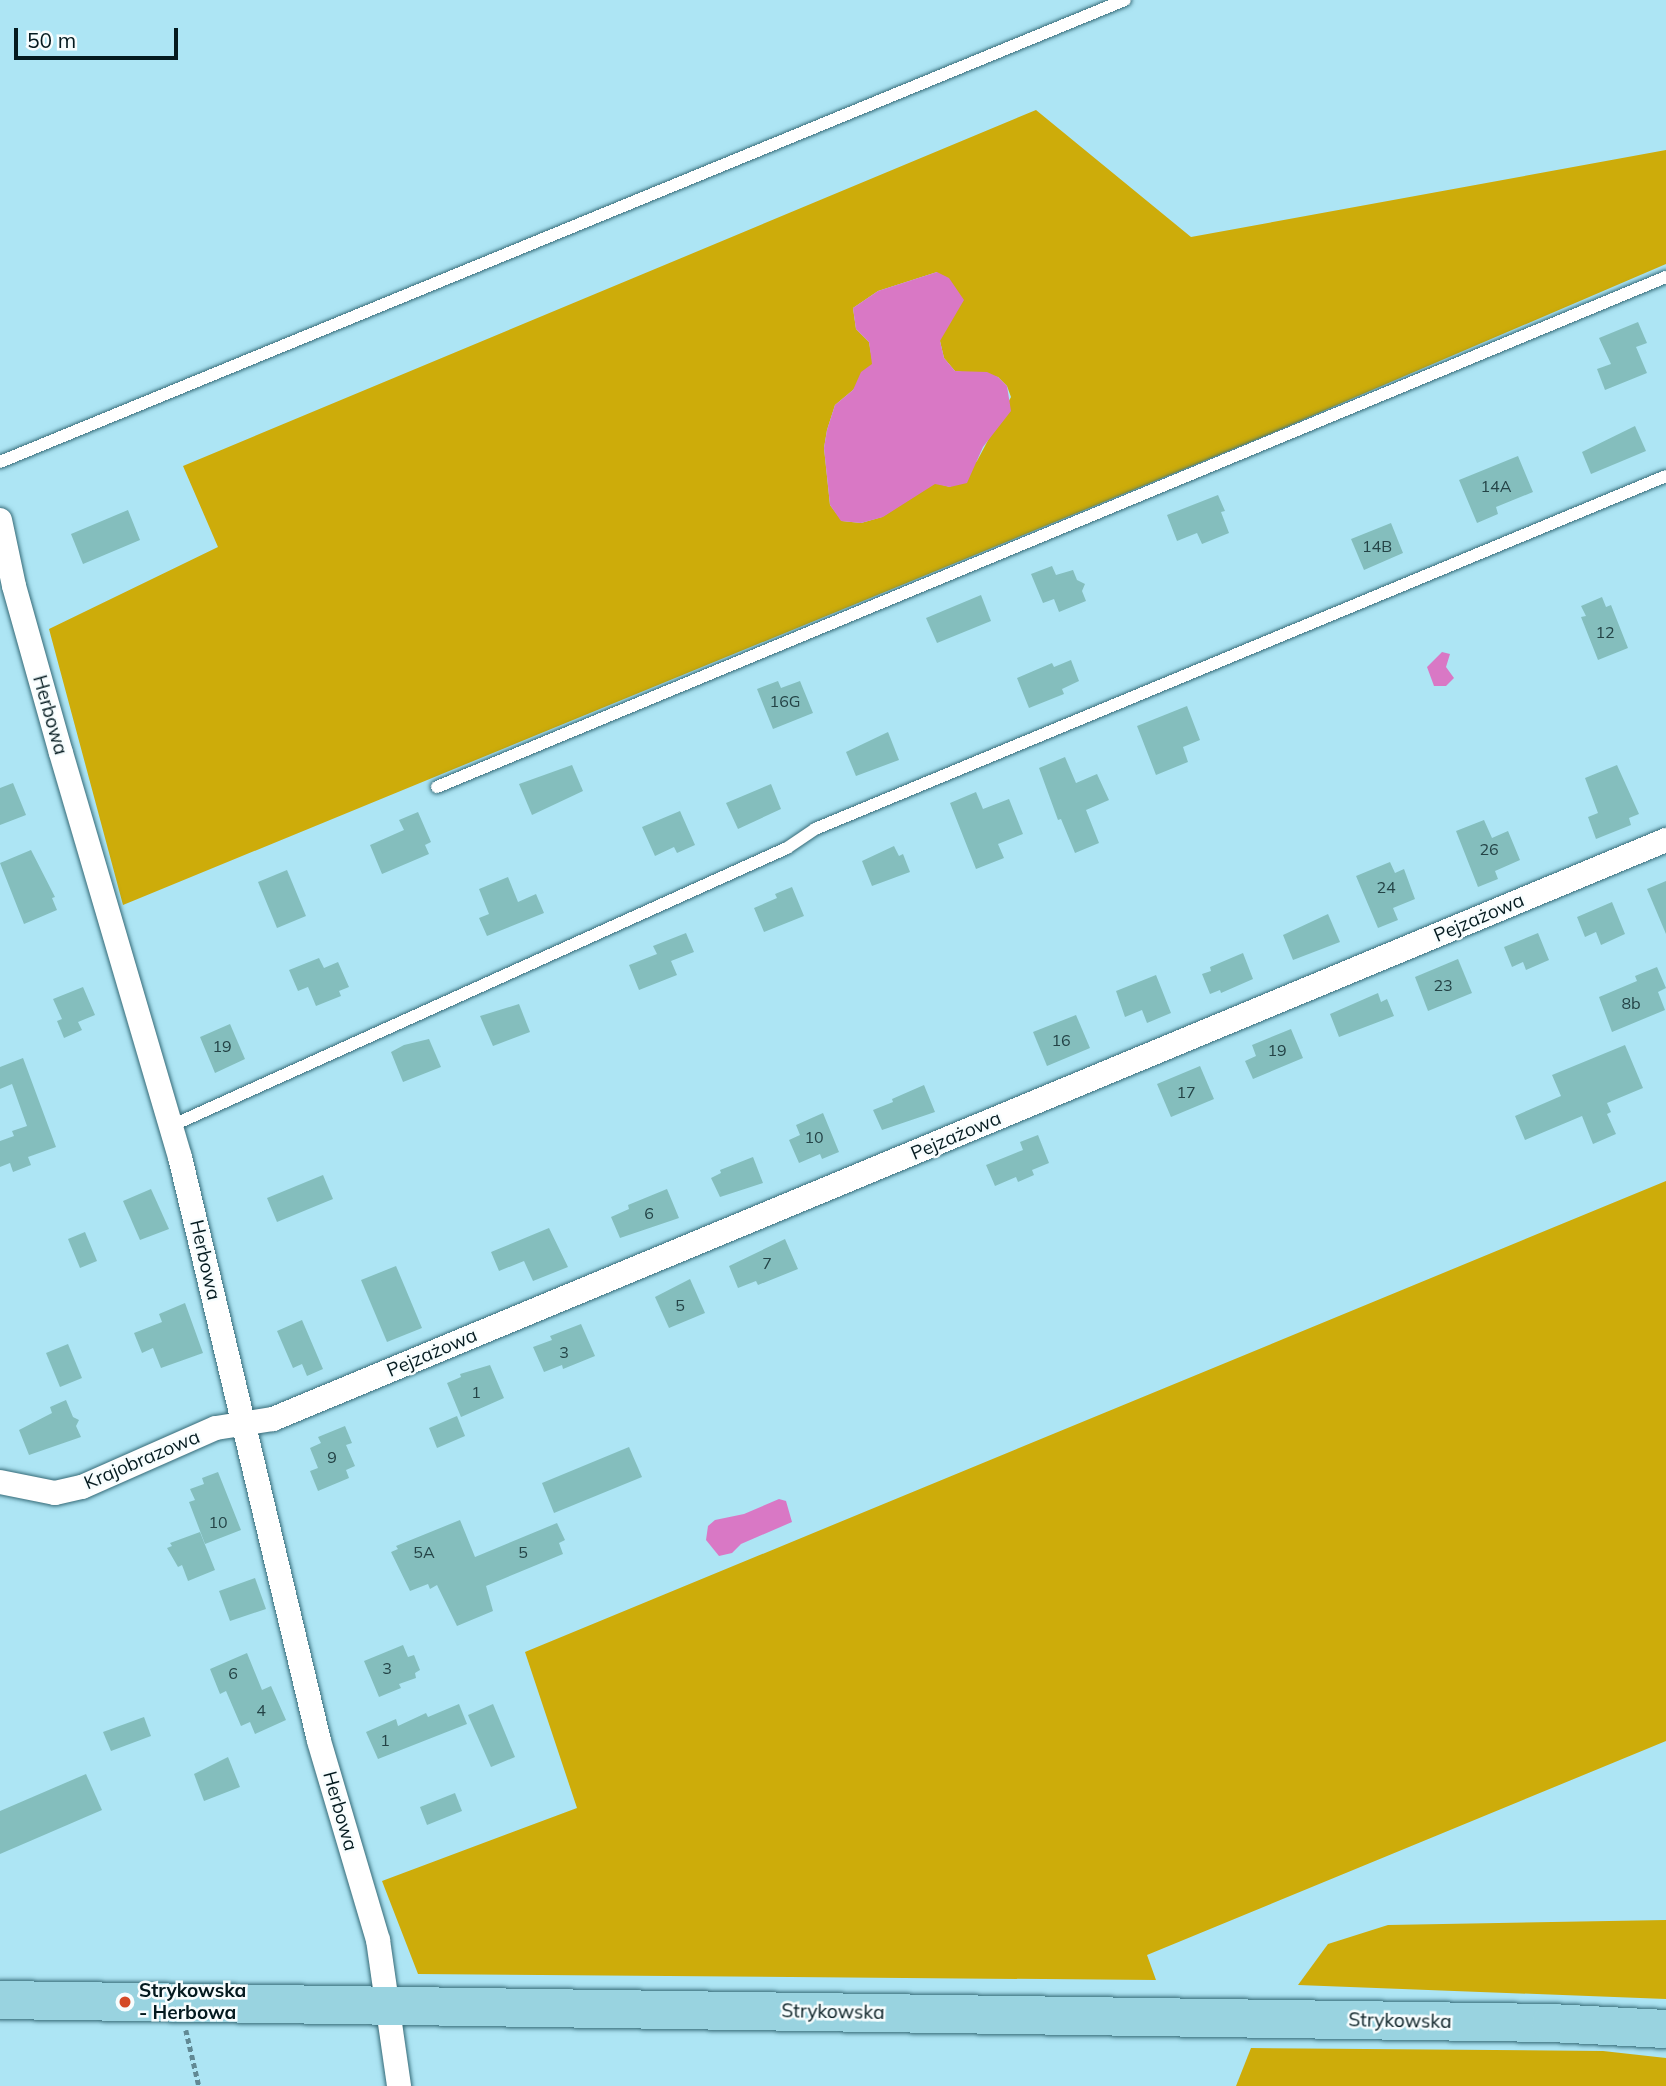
<!DOCTYPE html>
<meta charset="utf-8">
<style>
body{margin:0}
#map{position:relative;width:1666px;height:2086px;overflow:hidden;background:#ade5f4;font-family:Mulish,sans-serif}
div>[style]{position:absolute}
.green>*{inset:0;background:#cdac0a}
.water>*{inset:0;background:#d978c5}
.building>*{inset:0;background:#84bebd}
.path>*{height:4.5px;margin-top:-2.25px;transform-origin:0;background:repeating-linear-gradient(90deg,#618994 0 5px,transparent 0 8.5px)}
.roads{filter:drop-shadow(0 0 2px #356a77) drop-shadow(0 0 2px #356a77)}
.service>*{height:12px;margin:-6px;padding:0 6px;transform-origin:6px;border-radius:6px;background:#fff}
.minor>*{height:24px;margin:-12px;padding:0 12px;transform-origin:12px;border-radius:12px;background:#fff}
.primary>*{height:38px;margin:-19px;padding:0 19px;transform-origin:19px;border-radius:19px;background:#99d3e0}
.dots>*{width:19px;height:19px;translate:-50% -50%;box-sizing:border-box;border:4px solid #f7fdfe;border-radius:50%}
span{translate:-50% -50%;white-space:nowrap;text-align:center;line-height:1.15;-webkit-text-stroke:5px #f7fdfe;paint-order:stroke}
.number-label{font-size:16px;color:#244346}
.number-label span{-webkit-text-stroke-width:0}
.street-label{font-size:19px;color:#041a1f}
.poi-label{font-size:19px;color:#041a1f;font-weight:700}
.left{translate:0 -50%;text-align:left}
.scale{position:absolute;left:14px;top:28px;width:164px;height:32px;box-sizing:border-box;border:4px solid #041a1f;border-top:0;padding-left:9px;font-size:21px;line-height:24px;white-space:nowrap;color:#041a1f;-webkit-text-stroke:5px #f7fdfe;paint-order:stroke}
</style>
<div id="map">
<div class="green">
<i style="clip-path:polygon(evenodd,1036px 110px,1191px 237px,1666px 150px,1666px 264px,1279px 430px,123px 905px,49px 629px,218px 547px,183px 466px,1036px 110px,937px 272px,940px 341px,944px 358px,955px 371px,998px 377px,1007px 386px,1011px 397px,977px 461px,950px 487px,935px 483px,882px 517px,861px 523px,842px 521px,830px 505px,824px 448px,827px 430px,835px 405px,853px 390px,873px 365px,869px 342px,856px 329px,853px 308px,878px 291px,937px 272px)"></i>
<i style="clip-path:polygon(1666px 1181px,1666px 1741px,1147px 1955px,1156px 1980px,418px 1974px,382px 1881px,577px 1808px,525px 1652px)"></i>
<i style="clip-path:polygon(1666px 1920px,1666px 1999px,1298px 1985px,1328px 1944px,1388px 1925px)"></i>
<i style="clip-path:polygon(1251px 2048px,1603px 2051px,1666px 2058px,1666px 2086px,1236px 2086px)"></i>
</div>
<div class="water">
<i style="clip-path:polygon(937px 272px,949px 278px,964px 300px,940px 341px,944px 358px,955px 371px,987px 372px,998px 377px,1007px 386px,1011px 411px,983px 447px,967px 483px,950px 487px,935px 484px,883px 517px,861px 523px,841px 521px,830px 505px,824px 448px,827px 430px,835px 405px,853px 390px,861px 372px,872px 364px,869px 342px,856px 329px,853px 308px,878px 291px)"></i>
<i style="clip-path:polygon(1442px 652px,1450px 654px,1446px 667px,1454px 678px,1446px 686px,1434px 686px,1427px 667px)"></i>
<i style="clip-path:polygon(779px 1499px,786px 1501px,792px 1522px,741px 1544px,732px 1553px,719px 1556px,706px 1540px,708px 1526px,715px 1520px,744px 1514px)"></i>
</div>
<div class="building">
<i style="clip-path:polygon(1638px 322px,1647px 343px,1636px 347px,1647px 373px,1605px 390px,1597px 369px,1611px 364px,1599px 338px)"></i>
<i style="clip-path:polygon(1635px 426px,1646px 451px,1591px 474px,1582px 452px)"></i>
<i style="clip-path:polygon(1518px 456px,1533px 492px,1496px 507px,1498px 514px,1477px 523px,1459px 480px)"></i>
<i style="clip-path:polygon(1218px 495px,1225px 511px,1221px 512px,1229px 533px,1202px 544px,1197px 533px,1177px 541px,1167px 515px)"></i>
<i style="clip-path:polygon(128px 510px,140px 540px,83px 564px,71px 534px)"></i>
<i style="clip-path:polygon(1391px 523px,1403px 553px,1364px 570px,1351px 539px)"></i>
<i style="clip-path:polygon(1052px 566px,1056px 575px,1073px 570px,1077px 580px,1085px 584px,1082px 591px,1086px 601px,1059px 612px,1054px 599px,1043px 603px,1031px 574px)"></i>
<i style="clip-path:polygon(981px 595px,991px 621px,937px 643px,926px 618px)"></i>
<i style="clip-path:polygon(1602px 597px,1606px 607px,1611px 605px,1628px 648px,1598px 660px,1581px 617px,1586px 616px,1581px 606px)"></i>
<i style="clip-path:polygon(1071px 660px,1079px 681px,1062px 689px,1064px 694px,1029px 708px,1017px 678px,1052px 663px,1054px 667px)"></i>
<i style="clip-path:polygon(778px 681px,781px 688px,800px 681px,813px 713px,773px 729px,757px 689px)"></i>
<i style="clip-path:polygon(1187px 706px,1200px 740px,1183px 747px,1188px 762px,1156px 775px,1137px 726px)"></i>
<i style="clip-path:polygon(888px 732px,899px 760px,856px 776px,846px 752px)"></i>
<i style="clip-path:polygon(1065px 757px,1076px 783px,1097px 774px,1109px 800px,1086px 810px,1099px 843px,1075px 853px,1061px 819px,1058px 820px,1039px 768px)"></i>
<i style="clip-path:polygon(572px 765px,583px 791px,532px 815px,519px 784px)"></i>
<i style="clip-path:polygon(1617px 765px,1639px 814px,1629px 818px,1631px 825px,1596px 839px,1588px 817px,1598px 813px,1585px 778px)"></i>
<i style="clip-path:polygon(13px 783px,26px 815px,0 825px,0 788px)"></i>
<i style="clip-path:polygon(771px 784px,781px 809px,738px 829px,726px 803px)"></i>
<i style="clip-path:polygon(976px 792px,983px 809px,1009px 799px,1023px 834px,998px 844px,1004px 858px,976px 869px,950px 803px)"></i>
<i style="clip-path:polygon(680px 811px,695px 845px,677px 853px,674px 847px,655px 856px,642px 827px)"></i>
<i style="clip-path:polygon(418px 812px,431px 842px,425px 845px,429px 854px,382px 874px,370px 845px,404px 830px,399px 820px)"></i>
<i style="clip-path:polygon(1484px 820px,1492px 838px,1508px 831px,1520px 860px,1495px 871px,1498px 879px,1478px 887px,1456px 831px)"></i>
<i style="clip-path:polygon(894px 846px,899px 856px,903px 854px,910px 872px,872px 886px,862px 861px)"></i>
<i style="clip-path:polygon(31px 850px,55px 897px,52px 898px,57px 910px,24px 924px,0 863px)"></i>
<i style="clip-path:polygon(1390px 862px,1395px 873px,1404px 869px,1415px 899px,1393px 908px,1398px 920px,1378px 928px,1356px 876px)"></i>
<i style="clip-path:polygon(287px 870px,306px 916px,277px 928px,258px 882px)"></i>
<i style="clip-path:polygon(508px 877px,518px 902px,536px 894px,544px 913px,487px 936px,479px 918px,489px 914px,479px 889px)"></i>
<i style="clip-path:polygon(1666px 881px,1666px 934px,1647px 889px)"></i>
<i style="clip-path:polygon(792px 887px,804px 916px,764px 932px,754px 908px,777px 898px,775px 894px)"></i>
<i style="clip-path:polygon(1612px 902px,1625px 934px,1601px 945px,1596px 932px,1585px 937px,1577px 917px)"></i>
<i style="clip-path:polygon(1328px 914px,1340px 942px,1293px 960px,1283px 935px)"></i>
<i style="clip-path:polygon(686px 933px,694px 952px,671px 961px,677px 975px,639px 990px,629px 965px,657px 954px,653px 946px)"></i>
<i style="clip-path:polygon(1538px 933px,1549px 960px,1526px 970px,1523px 962px,1512px 967px,1504px 947px)"></i>
<i style="clip-path:polygon(1243px 953px,1253px 979px,1221px 993px,1220px 990px,1210px 994px,1202px 974px,1211px 971px,1210px 967px)"></i>
<i style="clip-path:polygon(319px 958px,324px 968px,338px 962px,349px 987px,339px 991px,341px 996px,316px 1006px,308px 987px,298px 991px,289px 970px)"></i>
<i style="clip-path:polygon(1458px 959px,1472px 993px,1428px 1011px,1415px 977px)"></i>
<i style="clip-path:polygon(1657px 967px,1666px 988px,1658px 992px,1665px 1010px,1612px 1032px,1599px 997px,1637px 981px,1635px 976px)"></i>
<i style="clip-path:polygon(1156px 975px,1171px 1013px,1147px 1023px,1142px 1010px,1125px 1017px,1116px 991px)"></i>
<i style="clip-path:polygon(83px 987px,95px 1015px,78px 1022px,82px 1030px,64px 1038px,57px 1021px,62px 1019px,53px 999px)"></i>
<i style="clip-path:polygon(1378px 993px,1381px 1002px,1387px 999px,1394px 1016px,1339px 1037px,1330px 1014px)"></i>
<i style="clip-path:polygon(519px 1004px,530px 1032px,493px 1046px,480px 1016px)"></i>
<i style="clip-path:polygon(1076px 1015px,1090px 1048px,1047px 1066px,1033px 1032px)"></i>
<i style="clip-path:polygon(230px 1024px,245px 1059px,215px 1073px,200px 1037px)"></i>
<i style="clip-path:polygon(1291px 1029px,1303px 1058px,1253px 1079px,1245px 1061px,1256px 1056px,1252px 1045px)"></i>
<i style="clip-path:polygon(429px 1039px,441px 1067px,403px 1082px,391px 1052px,404px 1045px)"></i>
<i style="clip-path:polygon(1625px 1045px,1643px 1088px,1607px 1103px,1611px 1112px,1607px 1114px,1616px 1134px,1593px 1144px,1582px 1116px,1525px 1140px,1515px 1116px,1561px 1096px,1552px 1075px)"></i>
<i style="clip-path:polygon(23px 1058px,56px 1147px,28px 1157px,31px 1165px,13px 1172px,10px 1163px,0 1167px,0 1141px,14px 1136px,12px 1131px,27px 1126px,12px 1084px,0 1089px,0 1067px)"></i>
<i style="clip-path:polygon(1200px 1066px,1214px 1099px,1171px 1117px,1157px 1084px)"></i>
<i style="clip-path:polygon(924px 1085px,935px 1112px,882px 1130px,873px 1110px,893px 1102px,892px 1099px)"></i>
<i style="clip-path:polygon(823px 1113px,839px 1152px,822px 1159px,820px 1154px,799px 1163px,789px 1140px,800px 1135px,796px 1125px)"></i>
<i style="clip-path:polygon(1038px 1135px,1049px 1163px,1032px 1170px,1034px 1175px,1018px 1182px,1016px 1177px,995px 1186px,986px 1165px,1023px 1150px,1020px 1142px)"></i>
<i style="clip-path:polygon(753px 1157px,763px 1183px,720px 1197px,711px 1178px,721px 1173px,720px 1170px)"></i>
<i style="clip-path:polygon(323px 1175px,333px 1199px,277px 1222px,267px 1198px)"></i>
<i style="clip-path:polygon(151px 1189px,169px 1229px,140px 1240px,123px 1201px)"></i>
<i style="clip-path:polygon(667px 1189px,679px 1218px,620px 1238px,611px 1217px,629px 1209px,628px 1205px)"></i>
<i style="clip-path:polygon(549px 1228px,568px 1267px,533px 1281px,524px 1261px,499px 1271px,491px 1252px)"></i>
<i style="clip-path:polygon(85px 1232px,97px 1261px,80px 1268px,68px 1239px)"></i>
<i style="clip-path:polygon(785px 1239px,798px 1269px,758px 1285px,756px 1281px,738px 1288px,729px 1266px)"></i>
<i style="clip-path:polygon(396px 1266px,422px 1328px,387px 1342px,361px 1280px)"></i>
<i style="clip-path:polygon(690px 1279px,705px 1313px,669px 1328px,655px 1297px)"></i>
<i style="clip-path:polygon(185px 1303px,203px 1353px,161px 1368px,153px 1348px,142px 1353px,134px 1333px,162px 1322px,159px 1314px)"></i>
<i style="clip-path:polygon(302px 1320px,323px 1369px,307px 1376px,302px 1364px,293px 1368px,277px 1331px)"></i>
<i style="clip-path:polygon(581px 1324px,595px 1356px,563px 1369px,562px 1365px,544px 1372px,533px 1347px,552px 1340px,550px 1336px)"></i>
<i style="clip-path:polygon(68px 1344px,82px 1378px,60px 1387px,46px 1353px)"></i>
<i style="clip-path:polygon(490px 1365px,504px 1398px,461px 1417px,447px 1383px,461px 1377px,460px 1374px)"></i>
<i style="clip-path:polygon(66px 1400px,73px 1417px,79px 1420px,76px 1426px,81px 1437px,29px 1455px,19px 1430px,52px 1413px,50px 1407px)"></i>
<i style="clip-path:polygon(457px 1416px,465px 1436px,437px 1448px,429px 1428px)"></i>
<i style="clip-path:polygon(345px 1426px,352px 1443px,346px 1445px,355px 1466px,346px 1470px,349px 1478px,318px 1491px,310px 1471px,318px 1468px,310px 1448px,321px 1443px,318px 1437px)"></i>
<i style="clip-path:polygon(629px 1447px,642px 1477px,554px 1513px,542px 1483px)"></i>
<i style="clip-path:polygon(218px 1472px,241px 1530px,205px 1544px,189px 1502px,195px 1500px,190px 1489px,204px 1484px,202px 1478px)"></i>
<i style="clip-path:polygon(460px 1520px,475px 1557px,557px 1523px,565px 1540px,559px 1543px,563px 1554px,486px 1586px,493px 1611px,457px 1626px,437px 1585px,430px 1589px,428px 1584px,410px 1591px,391px 1552px,398px 1549px,396px 1546px)"></i>
<i style="clip-path:polygon(200px 1532px,215px 1570px,188px 1581px,182px 1565px,178px 1567px,167px 1548px,172px 1546px,170px 1543px)"></i>
<i style="clip-path:polygon(255px 1578px,266px 1609px,230px 1621px,219px 1591px)"></i>
<i style="clip-path:polygon(403px 1645px,408px 1657px,414px 1655px,420px 1670px,415px 1673px,416px 1678px,399px 1684px,401px 1688px,379px 1697px,364px 1661px)"></i>
<i style="clip-path:polygon(247px 1653px,262px 1690px,271px 1686px,286px 1720px,255px 1734px,250px 1722px,241px 1726px,226px 1691px,220px 1694px,210px 1669px)"></i>
<i style="clip-path:polygon(459px 1704px,467px 1724px,378px 1759px,366px 1732px,396px 1719px,398px 1726px,426px 1713px,428px 1717px)"></i>
<i style="clip-path:polygon(493px 1704px,515px 1757px,491px 1767px,468px 1715px)"></i>
<i style="clip-path:polygon(144px 1717px,151px 1736px,111px 1751px,103px 1732px)"></i>
<i style="clip-path:polygon(228px 1757px,240px 1787px,204px 1801px,194px 1774px)"></i>
<i style="clip-path:polygon(86px 1774px,102px 1810px,0 1854px,0 1811px)"></i>
<i style="clip-path:polygon(455px 1793px,462px 1811px,427px 1825px,420px 1807px)"></i>
</div>
<div class="path">
<i style="left:186px;top:2030px;width:57px;rotate:76.9deg"></i>
</div>
<div class="roads">
<div class="service">
<i style="left:0;top:462px;width:1216px;rotate:-22.33deg"></i>
<i style="left:437px;top:787px;width:1331px;rotate:-22.54deg"></i>
<i style="left:171px;top:1126px;width:676px;rotate:-24.29deg"></i>
<i style="left:787px;top:848px;width:34px;rotate:-34deg"></i>
<i style="left:815px;top:829px;width:921px;rotate:-22.53deg"></i>
</div>
<div class="minor">
<i style="left:0;top:520px;width:67px;rotate:78deg"></i>
<i style="left:14px;top:586px;width:173px;rotate:74.3deg"></i>
<i style="left:61px;top:753px;width:421px;rotate:73.6deg"></i>
<i style="left:180px;top:1157px;width:600px;rotate:76.61deg"></i>
<i style="left:319px;top:1741px;width:208px;rotate:73.5deg"></i>
<i style="left:378px;top:1940px;width:148px;rotate:81.8deg"></i>
<i style="left:0;top:1482px;width:56px;rotate:11.3deg"></i>
<i style="left:55px;top:1493px;width:28px;rotate:-13deg"></i>
<i style="left:82px;top:1487px;width:146px;rotate:-23.8deg"></i>
<i style="left:216px;top:1428px;width:58px;rotate:-9deg"></i>
<i style="left:273px;top:1419px;width:1509px;rotate:-22.57deg"></i>
</div>
<div class="primary">
<i style="left:0;top:2000px;width:1551px;rotate:0.85deg"></i>
<i style="left:1551px;top:2023px;width:115px;rotate:3deg"></i>
</div>
</div>
<div class="dots">
<i style="left:125px;top:2002px;background:#d44a27"></i>
</div>
<div class="number-label">
<span style="left:1496px;top:486px">14A</span>
<span style="left:1377px;top:546px">14B</span>
<span style="left:1605px;top:632px">12</span>
<span style="left:785px;top:701px">16G</span>
<span style="left:1489px;top:849px">26</span>
<span style="left:1386px;top:887px">24</span>
<span style="left:1443px;top:985px">23</span>
<span style="left:1631px;top:1003px">8b</span>
<span style="left:1061px;top:1040px">16</span>
<span style="left:222px;top:1046px">19</span>
<span style="left:1277px;top:1050px">19</span>
<span style="left:1186px;top:1092px">17</span>
<span style="left:814px;top:1137px">10</span>
<span style="left:649px;top:1213px">6</span>
<span style="left:767px;top:1263px">7</span>
<span style="left:680px;top:1305px">5</span>
<span style="left:564px;top:1352px">3</span>
<span style="left:476px;top:1392px">1</span>
<span style="left:332px;top:1457px">9</span>
<span style="left:218px;top:1522px">10</span>
<span style="left:424px;top:1552px">5A</span>
<span style="left:523px;top:1552px">5</span>
<span style="left:387px;top:1668px">3</span>
<span style="left:233px;top:1673px">6</span>
<span style="left:261px;top:1710px">4</span>
<span style="left:385px;top:1740px">1</span>
</div>
<div class="street-label">
<span style="left:50px;top:715px;rotate:74deg">Herbowa</span>
<span style="left:1479px;top:918px;rotate:-23deg">Pejzażowa</span>
<span style="left:956px;top:1136px;rotate:-23deg">Pejzażowa</span>
<span style="left:205px;top:1260px;rotate:77deg">Herbowa</span>
<span style="left:432px;top:1353px;rotate:-23deg">Pejzażowa</span>
<span style="left:142px;top:1460px;rotate:-23deg">Krajobrazowa</span>
<span style="left:340px;top:1811px;rotate:74deg">Herbowa</span>
<span style="left:833px;top:2012px;rotate:1deg">Strykowska</span>
<span style="left:1400px;top:2021px;rotate:1deg">Strykowska</span>
</div>
<div class="poi-label">
<span class="left" style="left:139px;top:2002px">Strykowska<br>- Herbowa</span>
</div>
<div class="scale">50 m</div>
</div>
